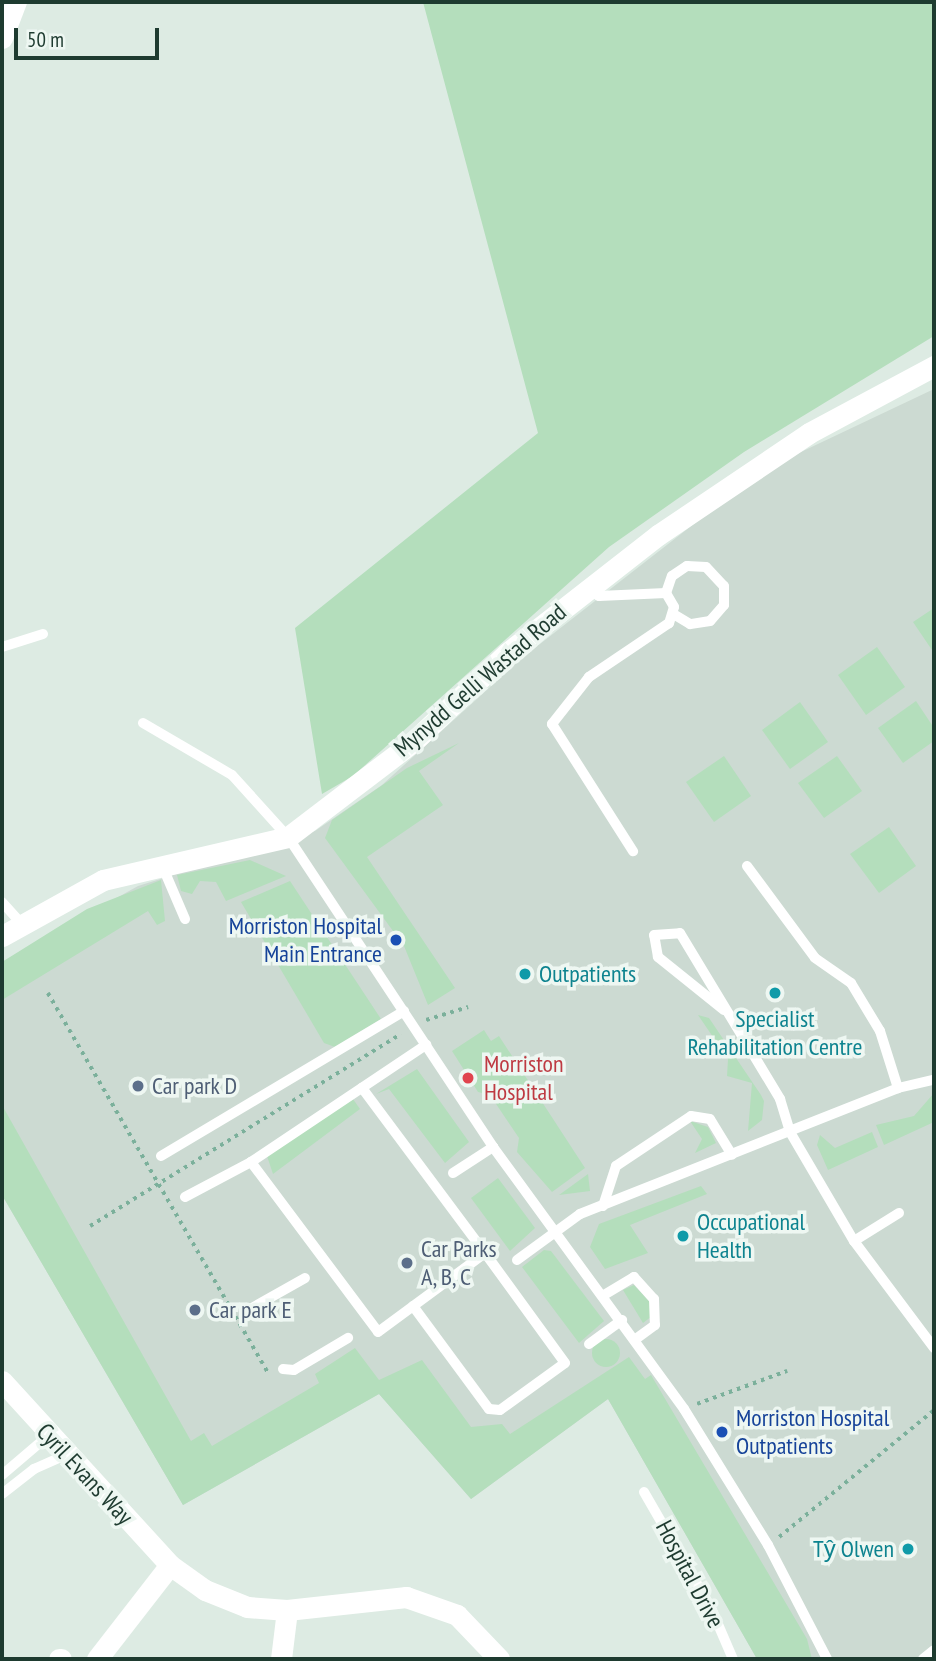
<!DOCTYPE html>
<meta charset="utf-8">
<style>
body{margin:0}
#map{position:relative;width:936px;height:1661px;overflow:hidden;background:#ddebe3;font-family:"PT Sans Narrow",sans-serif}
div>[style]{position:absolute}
.built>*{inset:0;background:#ccdad2}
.green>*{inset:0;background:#b4debc}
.round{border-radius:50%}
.path>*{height:3.5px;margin-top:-1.75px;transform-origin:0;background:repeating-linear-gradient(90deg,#7bb09b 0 3.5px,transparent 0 8.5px)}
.service>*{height:10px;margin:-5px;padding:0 5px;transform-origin:5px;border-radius:5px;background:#fff}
.minor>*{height:21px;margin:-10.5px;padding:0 10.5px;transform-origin:10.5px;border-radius:10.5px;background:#fff}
.dots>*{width:19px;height:19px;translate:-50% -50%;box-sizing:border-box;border:4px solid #eef7f2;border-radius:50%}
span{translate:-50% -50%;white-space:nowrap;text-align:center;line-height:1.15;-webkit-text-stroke:7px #eef7f2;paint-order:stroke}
.street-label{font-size:24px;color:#1e3b30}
.transit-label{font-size:24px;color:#164399}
.right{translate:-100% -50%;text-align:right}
.left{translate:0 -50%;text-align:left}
.culture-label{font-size:24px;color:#0d838f}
.health-label{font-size:24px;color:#be3a42}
.service-label{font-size:24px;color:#4e5e75}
.frame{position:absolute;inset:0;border:4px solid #1e3b30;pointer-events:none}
.scale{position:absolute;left:14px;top:28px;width:145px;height:32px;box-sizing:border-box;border:4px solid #1e3b30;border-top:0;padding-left:9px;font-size:21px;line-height:24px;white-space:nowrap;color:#1e3b30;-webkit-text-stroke:5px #eef7f2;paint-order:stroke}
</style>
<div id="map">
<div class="built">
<i style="clip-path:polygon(934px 389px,934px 1659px,757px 1659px,608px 1399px,471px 1499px,379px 1394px,183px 1505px,2px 1195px,2px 962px,138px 886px,315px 831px,382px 785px,522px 658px,763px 470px)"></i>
</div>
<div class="green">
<i style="clip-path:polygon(423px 2px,934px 2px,934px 336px,744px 452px,609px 547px,353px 776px,322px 794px,295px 628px,538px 433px)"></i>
<i style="clip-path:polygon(934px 608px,934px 653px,913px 622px)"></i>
<i style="clip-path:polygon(877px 647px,905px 687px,866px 715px,838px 675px)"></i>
<i style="clip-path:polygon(916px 701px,934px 728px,934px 741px,903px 763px,878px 728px)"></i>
<i style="clip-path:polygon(800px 702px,828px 742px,790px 769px,762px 730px)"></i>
<i style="clip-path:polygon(459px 743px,419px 771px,443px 805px,367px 857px,455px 988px,428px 1005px,404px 946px,325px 838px,332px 820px,407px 768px)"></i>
<i style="clip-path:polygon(724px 756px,751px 796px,714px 822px,686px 782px)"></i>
<i style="clip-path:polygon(837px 756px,862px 791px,824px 818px,798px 783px)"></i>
<i style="clip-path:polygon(889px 827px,916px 866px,879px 893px,850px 854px)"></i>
<i style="clip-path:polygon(250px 860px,286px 876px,226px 901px,216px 882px,200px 881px,192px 894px,181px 891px,177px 875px)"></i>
<i style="clip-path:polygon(161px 880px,165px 921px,157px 925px,148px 911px,2px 1000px,2px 962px,87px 909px)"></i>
<i style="clip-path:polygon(290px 881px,381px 1019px,335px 1047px,324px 1043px,241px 902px)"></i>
<i style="clip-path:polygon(698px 1015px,709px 1018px,761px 1095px,764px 1101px,762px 1120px,748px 1131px,752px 1083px,727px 1076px,728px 1059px)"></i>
<i style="clip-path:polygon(484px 1030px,491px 1041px,499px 1036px,585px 1168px,552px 1192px,517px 1152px,519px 1138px,490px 1095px,478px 1092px,452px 1051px)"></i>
<i style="clip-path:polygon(417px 1069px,469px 1142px,445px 1163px,389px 1089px,376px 1094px)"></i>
<i style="clip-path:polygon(934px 1093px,934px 1122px,884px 1145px,876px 1125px,914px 1116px)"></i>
<i style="clip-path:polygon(353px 1099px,360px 1109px,273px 1174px,267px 1156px)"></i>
<i style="clip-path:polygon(2px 1105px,191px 1441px,204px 1433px,212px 1446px,319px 1383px,315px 1374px,355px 1348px,379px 1380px,422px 1360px,471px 1427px,502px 1424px,510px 1434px,629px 1357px,645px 1379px,651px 1375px,807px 1639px,812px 1659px,757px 1659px,608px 1399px,471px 1499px,379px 1394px,183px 1505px,2px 1195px)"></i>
<i style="clip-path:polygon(690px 1121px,708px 1127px,716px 1143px,695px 1153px,702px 1139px)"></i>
<i style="clip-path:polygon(872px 1132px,878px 1147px,828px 1170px,817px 1145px,820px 1135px,835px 1148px)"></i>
<i style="clip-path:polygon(588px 1174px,590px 1191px,559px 1195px)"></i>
<i style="clip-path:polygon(498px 1178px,535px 1228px,510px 1251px,471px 1198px)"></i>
<i style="clip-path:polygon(701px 1186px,707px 1194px,630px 1225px,648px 1253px,605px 1269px,590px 1247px,599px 1224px)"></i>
<i style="clip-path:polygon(544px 1250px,551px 1251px,604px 1321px,579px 1343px,522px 1267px)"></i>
<i style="clip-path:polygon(634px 1285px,650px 1302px,652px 1316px,643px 1323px,623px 1290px)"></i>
<i class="round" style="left:592px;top:1339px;width:28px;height:28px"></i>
</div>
<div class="path">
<i style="left:48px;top:993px;width:439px;rotate:59.9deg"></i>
<i style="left:426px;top:1020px;width:44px;rotate:-17.2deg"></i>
<i style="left:90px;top:1226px;width:365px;rotate:-31.7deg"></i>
<i style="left:697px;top:1404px;width:96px;rotate:-20.1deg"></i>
<i style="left:779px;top:1537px;width:200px;rotate:-39.3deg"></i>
</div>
<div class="service">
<i style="left:587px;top:587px;width:15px;rotate:37deg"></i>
<i style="left:599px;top:596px;width:67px;rotate:-2.6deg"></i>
<i style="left:666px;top:593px;width:16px;rotate:60deg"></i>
<i style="left:674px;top:607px;width:17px;rotate:107deg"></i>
<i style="left:669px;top:623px;width:97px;rotate:146deg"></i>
<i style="left:589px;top:677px;width:60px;rotate:128.2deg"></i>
<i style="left:552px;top:724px;width:151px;rotate:57.5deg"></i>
<i style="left:666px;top:593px;width:18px;rotate:-71deg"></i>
<i style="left:672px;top:576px;width:18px;rotate:-34deg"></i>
<i style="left:687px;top:566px;width:19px;rotate:3deg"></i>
<i style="left:706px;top:567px;width:26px;rotate:47deg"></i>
<i style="left:724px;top:586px;width:19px;rotate:90deg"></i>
<i style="left:724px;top:605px;width:21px;rotate:131deg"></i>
<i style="left:710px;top:621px;width:20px;rotate:171deg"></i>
<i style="left:690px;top:624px;width:17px;rotate:-149deg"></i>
<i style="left:2px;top:647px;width:43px;rotate:-17.6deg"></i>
<i style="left:143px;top:723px;width:103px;rotate:30.3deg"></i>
<i style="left:232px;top:775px;width:84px;rotate:47.9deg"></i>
<i style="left:288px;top:837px;width:372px;rotate:56.5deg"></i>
<i style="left:493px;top:1147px;width:324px;rotate:53.9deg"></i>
<i style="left:684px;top:1409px;width:160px;rotate:58.3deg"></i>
<i style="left:768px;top:1545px;width:128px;rotate:62.6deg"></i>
<i style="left:161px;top:863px;width:61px;rotate:66.8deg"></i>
<i style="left:747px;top:866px;width:114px;rotate:53.5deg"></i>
<i style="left:815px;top:958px;width:44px;rotate:34.8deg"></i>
<i style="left:851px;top:983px;width:56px;rotate:58.9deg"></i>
<i style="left:880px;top:1031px;width:60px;rotate:72.5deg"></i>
<i style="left:2px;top:902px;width:28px;rotate:48deg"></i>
<i style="left:724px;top:1010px;width:85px;rotate:-141.2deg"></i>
<i style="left:658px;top:957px;width:22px;rotate:-100deg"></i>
<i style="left:654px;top:935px;width:26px;rotate:-4deg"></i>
<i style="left:680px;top:933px;width:194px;rotate:58.9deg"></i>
<i style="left:780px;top:1099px;width:34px;rotate:73deg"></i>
<i style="left:790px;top:1132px;width:126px;rotate:59.6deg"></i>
<i style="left:854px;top:1241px;width:134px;rotate:53.2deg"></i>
<i style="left:161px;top:1156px;width:283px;rotate:-30.8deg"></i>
<i style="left:251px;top:1162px;width:212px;rotate:53.2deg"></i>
<i style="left:378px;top:1332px;width:133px;rotate:-36.4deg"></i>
<i style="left:485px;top:1253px;width:206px;rotate:-126.7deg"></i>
<i style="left:453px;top:1173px;width:48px;rotate:-33deg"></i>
<i style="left:185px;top:1197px;width:75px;rotate:-27.9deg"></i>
<i style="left:251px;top:1162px;width:211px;rotate:-33.8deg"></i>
<i style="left:603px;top:1206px;width:42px;rotate:-72deg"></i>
<i style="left:616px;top:1166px;width:90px;rotate:-33.7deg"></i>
<i style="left:691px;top:1116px;width:19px;rotate:9deg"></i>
<i style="left:710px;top:1119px;width:42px;rotate:58.6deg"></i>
<i style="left:854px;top:1241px;width:53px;rotate:-31.9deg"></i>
<i style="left:517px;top:1260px;width:78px;rotate:-36.1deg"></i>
<i style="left:580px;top:1214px;width:342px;rotate:-21.6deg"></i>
<i style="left:898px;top:1088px;width:37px;rotate:-13deg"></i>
<i style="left:604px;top:1295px;width:35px;rotate:-31deg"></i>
<i style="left:634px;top:1277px;width:30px;rotate:48deg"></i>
<i style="left:654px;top:1299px;width:26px;rotate:88deg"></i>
<i style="left:655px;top:1325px;width:24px;rotate:144deg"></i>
<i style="left:413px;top:1306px;width:128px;rotate:53.6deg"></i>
<i style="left:489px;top:1409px;width:11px;rotate:5deg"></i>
<i style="left:500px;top:1410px;width:80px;rotate:-35.9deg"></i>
<i style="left:565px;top:1363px;width:136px;rotate:-126deg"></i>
<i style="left:250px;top:1309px;width:63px;rotate:-29.4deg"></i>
<i style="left:589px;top:1344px;width:41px;rotate:-36deg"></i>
<i style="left:283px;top:1369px;width:11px;rotate:5deg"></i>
<i style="left:294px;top:1370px;width:63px;rotate:-30.7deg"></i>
<i style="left:2px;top:1475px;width:62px;rotate:-40.4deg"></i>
<i style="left:644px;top:1492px;width:134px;rotate:60deg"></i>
<i style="left:711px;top:1608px;width:56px;rotate:66.7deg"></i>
<i style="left:2px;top:1494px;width:41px;rotate:-38deg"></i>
<i style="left:34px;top:1469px;width:37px;rotate:-24deg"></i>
<i style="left:923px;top:1659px;width:14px;rotate:-39deg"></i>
</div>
<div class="minor">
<i style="left:2px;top:38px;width:39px;rotate:-69deg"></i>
<i style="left:2px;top:936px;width:115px;rotate:-29deg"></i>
<i style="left:103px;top:880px;width:190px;rotate:-13.1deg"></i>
<i style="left:288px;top:837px;width:158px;rotate:-37.3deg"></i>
<i style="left:414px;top:741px;width:128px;rotate:-43.4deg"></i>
<i style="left:507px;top:653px;width:192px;rotate:-38deg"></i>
<i style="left:658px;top:535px;width:182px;rotate:-34deg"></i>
<i style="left:809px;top:433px;width:142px;rotate:-28.2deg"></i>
<i style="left:2px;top:1381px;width:249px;rotate:47.6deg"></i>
<i style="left:170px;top:1565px;width:43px;rotate:35.5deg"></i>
<i style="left:205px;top:1590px;width:45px;rotate:22deg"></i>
<i style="left:247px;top:1607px;width:40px;rotate:4.3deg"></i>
<i style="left:59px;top:1659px;width:2px"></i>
<i style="left:97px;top:1659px;width:119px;rotate:-52.2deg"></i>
<i style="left:281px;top:1659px;width:49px;rotate:-83deg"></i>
<i style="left:287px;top:1610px;width:120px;rotate:-6.2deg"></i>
<i style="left:406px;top:1597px;width:54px;rotate:19.4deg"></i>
<i style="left:457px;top:1615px;width:61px;rotate:46.3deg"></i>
</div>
<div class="dots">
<i style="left:396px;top:940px;background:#1a4fb4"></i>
<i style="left:525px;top:974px;background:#0f9aa8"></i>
<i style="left:775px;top:993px;background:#0f9aa8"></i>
<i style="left:468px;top:1078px;background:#e0444e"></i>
<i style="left:138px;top:1086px;background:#5c6f8a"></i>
<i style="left:683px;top:1236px;background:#0f9aa8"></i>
<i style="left:407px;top:1263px;background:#5c6f8a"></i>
<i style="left:195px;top:1310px;background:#5c6f8a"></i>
<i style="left:722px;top:1432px;background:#1a4fb4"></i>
<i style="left:908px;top:1549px;background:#0f9aa8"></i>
</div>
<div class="street-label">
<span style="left:480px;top:680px;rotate:-41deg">Mynydd Gelli Wastad Road</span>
<span style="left:85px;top:1474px;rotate:47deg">Cyril Evans Way</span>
<span style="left:690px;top:1574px;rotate:62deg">Hospital Drive</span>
</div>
<div class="transit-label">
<span class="right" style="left:382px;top:940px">Morriston Hospital<br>Main Entrance</span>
<span class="left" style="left:736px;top:1432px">Morriston Hospital<br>Outpatients</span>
</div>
<div class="culture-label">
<span class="left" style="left:539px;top:974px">Outpatients</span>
<span style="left:775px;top:1033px">Specialist<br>Rehabilitation Centre</span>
<span class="left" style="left:697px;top:1236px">Occupational<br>Health</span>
<span class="right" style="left:894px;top:1549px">Tŷ Olwen</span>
</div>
<div class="health-label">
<span class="left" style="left:484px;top:1078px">Morriston<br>Hospital</span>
</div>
<div class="service-label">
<span class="left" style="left:152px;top:1086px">Car park D</span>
<span class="left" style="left:421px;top:1263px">Car Parks<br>A, B, C</span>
<span class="left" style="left:209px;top:1310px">Car park E</span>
</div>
<div class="frame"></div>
<div class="scale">50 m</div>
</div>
